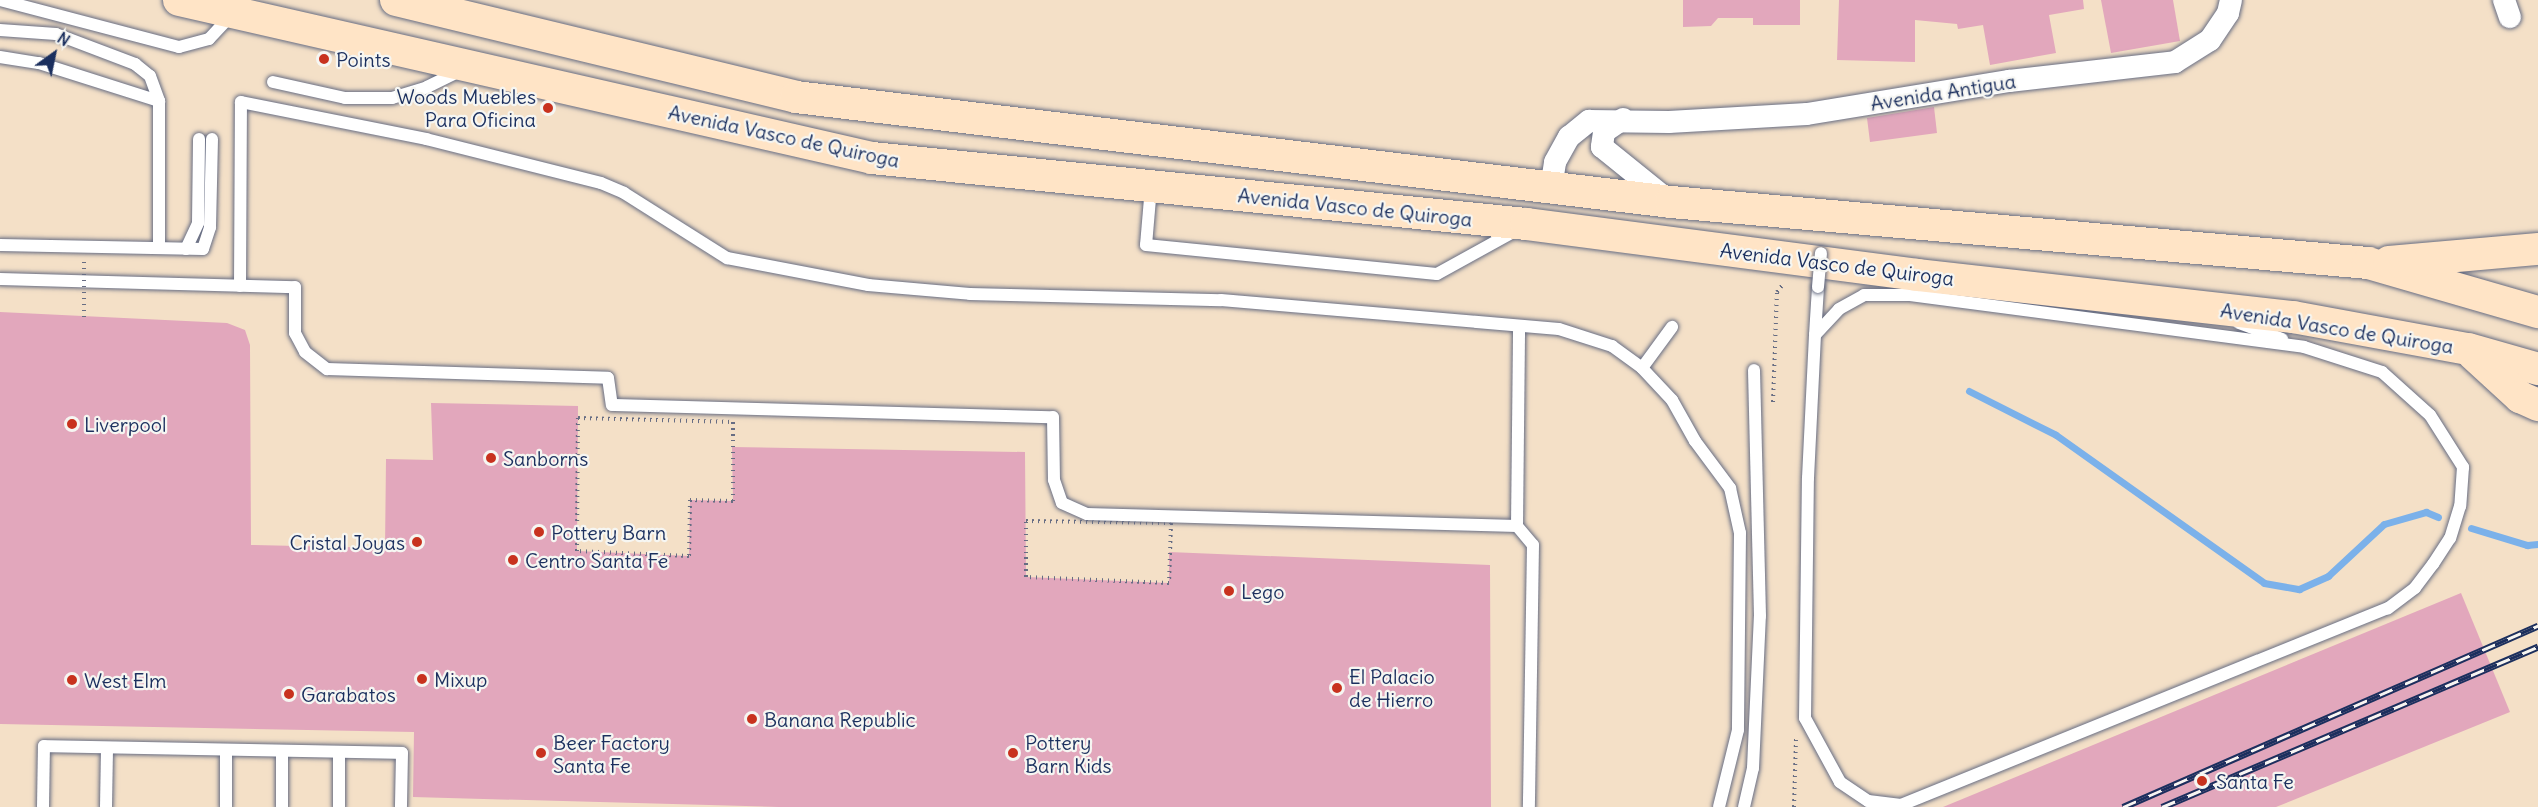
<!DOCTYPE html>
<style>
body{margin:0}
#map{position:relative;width:2538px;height:807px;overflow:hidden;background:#f4e0c7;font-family:Delius,sans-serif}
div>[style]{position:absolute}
.stream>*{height:7px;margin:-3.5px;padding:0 3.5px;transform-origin:3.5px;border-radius:3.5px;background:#7bb1ea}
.building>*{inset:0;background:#e2a7bc}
.path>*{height:4px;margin-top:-2px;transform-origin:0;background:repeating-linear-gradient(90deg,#676d83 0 1.5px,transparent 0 6px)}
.roads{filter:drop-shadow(0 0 2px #676d83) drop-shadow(0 0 2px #676d83)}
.service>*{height:12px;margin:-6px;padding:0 6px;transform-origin:6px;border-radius:6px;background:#fff}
.minor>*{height:22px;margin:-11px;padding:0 11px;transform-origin:11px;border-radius:11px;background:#fff}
.secondary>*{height:32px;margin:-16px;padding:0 16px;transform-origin:16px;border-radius:16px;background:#ffe4c6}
.rail>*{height:7px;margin-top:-3.5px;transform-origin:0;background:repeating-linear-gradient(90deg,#f6f6f2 0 14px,#1b2f5e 0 28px);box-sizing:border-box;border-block:2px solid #1b2f5e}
.path-bridge>*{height:4px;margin-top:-2px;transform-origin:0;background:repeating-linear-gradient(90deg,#676d83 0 1.5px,transparent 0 6px)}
.bridges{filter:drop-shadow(0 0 2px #676d83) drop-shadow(0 0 2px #676d83)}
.service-bridge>*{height:12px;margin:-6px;padding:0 6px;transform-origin:6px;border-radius:6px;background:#fff}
.dots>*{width:16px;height:16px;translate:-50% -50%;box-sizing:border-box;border:3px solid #f6f6f2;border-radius:50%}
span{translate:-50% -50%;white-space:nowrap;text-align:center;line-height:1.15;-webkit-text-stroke:4.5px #f6f6f2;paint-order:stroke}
.poi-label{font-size:20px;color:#1b2f5e}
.left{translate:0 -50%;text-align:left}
.right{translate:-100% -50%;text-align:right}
.street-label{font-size:20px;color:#1b2f5e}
.north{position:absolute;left:24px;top:24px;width:60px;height:60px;-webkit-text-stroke:4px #f6f6f2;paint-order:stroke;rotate:33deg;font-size:16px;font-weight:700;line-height:24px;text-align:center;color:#1b2f5e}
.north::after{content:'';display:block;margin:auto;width:21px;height:27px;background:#1b2f5e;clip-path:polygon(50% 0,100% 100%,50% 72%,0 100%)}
</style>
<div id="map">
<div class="stream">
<i style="left:1969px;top:391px;width:97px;rotate:26.8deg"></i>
<i style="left:2056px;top:435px;width:255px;rotate:35.4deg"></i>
<i style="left:2264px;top:583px;width:36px;rotate:10deg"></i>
<i style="left:2299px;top:589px;width:32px;rotate:-24deg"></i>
<i style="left:2328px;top:576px;width:76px;rotate:-42.9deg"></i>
<i style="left:2384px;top:524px;width:44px;rotate:-15.9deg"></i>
<i style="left:2426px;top:512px;width:13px;rotate:23deg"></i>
<i style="left:2471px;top:528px;width:59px;rotate:16.9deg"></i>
<i style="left:2527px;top:545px;width:11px;rotate:-5deg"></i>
</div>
<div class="building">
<i style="clip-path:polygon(1683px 0,1800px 0,1800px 25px,1753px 25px,1753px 18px,1718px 18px,1711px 26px,1683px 27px)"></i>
<i style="clip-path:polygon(1839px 0,2083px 0,2084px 9px,2049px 15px,2056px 53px,1990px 65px,1983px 25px,1958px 29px,1957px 24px,1915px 20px,1915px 62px,1837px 60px)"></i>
<i style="clip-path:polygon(2101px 0,2173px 0,2180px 41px,2111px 53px)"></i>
<i style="clip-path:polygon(1934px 107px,1937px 133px,1870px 142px,1867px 118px)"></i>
<i style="clip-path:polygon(0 312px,227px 323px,245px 330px,250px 345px,251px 545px,385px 548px,386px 459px,433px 460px,431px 403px,578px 406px,577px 551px,689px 556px,690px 500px,733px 501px,732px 447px,1025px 452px,1026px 577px,1169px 583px,1169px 552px,1490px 565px,1491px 807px,779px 807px,413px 797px,414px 732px,0 724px)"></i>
<i style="clip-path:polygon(2461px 593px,2510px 712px,2276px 807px,1943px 807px)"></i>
</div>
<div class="path">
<i style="left:1773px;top:402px;width:110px;rotate:-87.9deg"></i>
<i style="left:1777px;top:292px;width:11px;rotate:-52deg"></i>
<i style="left:578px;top:418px;width:155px;rotate:1.5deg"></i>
<i style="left:733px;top:422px;width:79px;rotate:90deg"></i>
<i style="left:733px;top:501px;width:43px;rotate:-178.7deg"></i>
<i style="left:690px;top:500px;width:56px;rotate:91deg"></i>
<i style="left:689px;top:556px;width:112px;rotate:-177.4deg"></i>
<i style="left:577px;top:551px;width:133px;rotate:-89.6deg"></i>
<i style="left:1026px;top:521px;width:145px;rotate:0.8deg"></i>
<i style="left:1171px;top:523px;width:60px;rotate:91.9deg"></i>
<i style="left:1169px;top:583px;width:143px;rotate:-177.6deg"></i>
<i style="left:1026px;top:577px;width:56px;rotate:-90deg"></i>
<i style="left:1794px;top:807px;width:69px;rotate:-88.3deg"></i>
</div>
<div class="roads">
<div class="service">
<i style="left:0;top:0;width:185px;rotate:14.7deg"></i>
<i style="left:179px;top:47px;width:31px;rotate:-15deg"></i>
<i style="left:209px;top:39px;width:33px;rotate:-47deg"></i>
<i style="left:0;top:30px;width:56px;rotate:4.1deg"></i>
<i style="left:56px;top:34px;width:85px;rotate:20.8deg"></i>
<i style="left:135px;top:64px;width:19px;rotate:39deg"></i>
<i style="left:150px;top:76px;width:27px;rotate:70deg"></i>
<i style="left:0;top:57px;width:39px;rotate:9deg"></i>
<i style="left:39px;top:63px;width:126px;rotate:17.6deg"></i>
<i style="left:159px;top:101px;width:147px;rotate:90deg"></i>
<i style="left:273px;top:82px;width:74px;rotate:12.5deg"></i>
<i style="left:345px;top:98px;width:47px"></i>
<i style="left:392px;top:98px;width:37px;rotate:-17deg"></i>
<i style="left:427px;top:87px;width:39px;rotate:-26deg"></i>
<i style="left:1151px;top:187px;width:58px;rotate:94.9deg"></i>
<i style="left:1146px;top:245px;width:292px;rotate:5.7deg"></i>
<i style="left:1437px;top:274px;width:89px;rotate:-28.9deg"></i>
<i style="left:0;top:245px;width:203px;rotate:1.1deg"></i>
<i style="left:203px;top:249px;width:23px;rotate:-72deg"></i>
<i style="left:210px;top:227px;width:88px;rotate:-88.7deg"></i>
<i style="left:186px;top:249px;width:29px;rotate:-65deg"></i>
<i style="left:198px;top:223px;width:84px;rotate:-89.3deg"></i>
<i style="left:0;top:279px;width:295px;rotate:1.6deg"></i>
<i style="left:295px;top:287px;width:46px;rotate:90deg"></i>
<i style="left:295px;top:333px;width:21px;rotate:62deg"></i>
<i style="left:305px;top:352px;width:28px;rotate:38deg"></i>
<i style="left:327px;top:369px;width:281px;rotate:1.8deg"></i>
<i style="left:608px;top:378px;width:27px;rotate:82deg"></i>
<i style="left:612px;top:405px;width:441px;rotate:1.6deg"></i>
<i style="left:1053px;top:417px;width:63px;rotate:89.1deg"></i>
<i style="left:1054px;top:480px;width:24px;rotate:71deg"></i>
<i style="left:1062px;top:503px;width:27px;rotate:24deg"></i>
<i style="left:1087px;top:514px;width:430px;rotate:1.6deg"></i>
<i style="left:1517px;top:526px;width:25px;rotate:50deg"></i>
<i style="left:1533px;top:545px;width:262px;rotate:90.9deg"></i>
<i style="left:240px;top:286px;width:184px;rotate:-89.7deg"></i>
<i style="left:241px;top:102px;width:189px;rotate:11.3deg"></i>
<i style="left:426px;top:139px;width:180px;rotate:14.1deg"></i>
<i style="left:601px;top:183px;width:25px;rotate:23deg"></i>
<i style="left:624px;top:193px;width:122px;rotate:32.3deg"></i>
<i style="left:727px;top:258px;width:144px;rotate:10.8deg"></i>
<i style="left:868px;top:285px;width:102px;rotate:5deg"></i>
<i style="left:970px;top:294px;width:251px;rotate:1.4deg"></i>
<i style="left:1221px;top:300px;width:339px;rotate:4.9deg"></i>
<i style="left:1559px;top:329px;width:56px;rotate:17.8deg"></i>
<i style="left:1612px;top:346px;width:37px;rotate:36deg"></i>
<i style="left:1642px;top:368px;width:44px;rotate:46.8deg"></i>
<i style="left:1672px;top:400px;width:47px;rotate:60.7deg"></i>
<i style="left:1695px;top:441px;width:59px;rotate:53.3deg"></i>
<i style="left:1730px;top:488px;width:46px;rotate:77.5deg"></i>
<i style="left:1740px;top:533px;width:197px;rotate:90.6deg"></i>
<i style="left:1738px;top:730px;width:79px;rotate:103.9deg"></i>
<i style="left:2239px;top:323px;width:46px;rotate:20.4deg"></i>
<i style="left:1815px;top:335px;width:35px;rotate:-47deg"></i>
<i style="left:1839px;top:309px;width:29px;rotate:-29deg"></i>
<i style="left:1864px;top:295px;width:46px"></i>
<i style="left:1910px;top:295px;width:397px;rotate:7.5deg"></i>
<i style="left:2304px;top:347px;width:82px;rotate:17.8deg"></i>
<i style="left:2382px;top:372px;width:64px;rotate:41.9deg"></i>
<i style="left:2430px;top:415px;width:62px;rotate:57.6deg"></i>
<i style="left:2463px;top:467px;width:39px;rotate:94deg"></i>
<i style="left:2460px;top:506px;width:34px;rotate:107deg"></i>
<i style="left:2450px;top:538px;width:31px;rotate:123deg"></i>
<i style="left:2433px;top:564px;width:30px;rotate:127deg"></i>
<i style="left:2415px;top:588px;width:34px;rotate:143deg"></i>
<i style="left:2388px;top:608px;width:525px;rotate:157.98deg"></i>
<i style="left:1901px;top:805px;width:33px;rotate:-173deg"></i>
<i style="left:1868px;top:801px;width:34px;rotate:-146deg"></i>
<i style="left:1840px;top:782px;width:73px;rotate:-118.7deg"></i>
<i style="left:1805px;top:718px;width:240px;rotate:-89.3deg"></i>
<i style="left:1808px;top:478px;width:143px;rotate:-87.2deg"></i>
<i style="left:1815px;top:335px;width:48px;rotate:-86.4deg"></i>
<i style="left:1642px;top:368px;width:51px;rotate:-53.8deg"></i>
<i style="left:1517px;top:526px;width:199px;rotate:-89.4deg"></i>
<i style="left:226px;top:750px;width:57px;rotate:90deg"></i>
<i style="left:339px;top:752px;width:55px;rotate:90deg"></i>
<i style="left:43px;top:807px;width:61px;rotate:-89.1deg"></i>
<i style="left:44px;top:746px;width:358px;rotate:1.1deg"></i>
<i style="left:402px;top:753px;width:54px;rotate:91.1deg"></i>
<i style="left:106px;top:807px;width:59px;rotate:-89deg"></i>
<i style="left:282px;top:807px;width:56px;rotate:-90deg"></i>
<i style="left:1744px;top:807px;width:40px;rotate:-77deg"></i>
<i style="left:1753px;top:768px;width:152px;rotate:-87.4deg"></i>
<i style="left:1760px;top:616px;width:246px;rotate:-91.4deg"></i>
</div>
<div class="minor">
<i style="left:2504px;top:0;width:18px;rotate:71deg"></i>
<i style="left:1623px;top:119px;width:23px;rotate:146deg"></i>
<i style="left:1604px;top:132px;width:15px;rotate:98deg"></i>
<i style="left:1602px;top:147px;width:86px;rotate:38.9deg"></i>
<i style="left:1551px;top:188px;width:26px;rotate:-81deg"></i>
<i style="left:1555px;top:162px;width:29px;rotate:-61deg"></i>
<i style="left:1569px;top:137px;width:26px;rotate:-39deg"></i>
<i style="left:1589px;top:121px;width:80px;rotate:0.7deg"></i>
<i style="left:1669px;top:122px;width:138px;rotate:-3.3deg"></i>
<i style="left:1807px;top:114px;width:205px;rotate:-9.3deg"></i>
<i style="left:2009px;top:81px;width:167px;rotate:-6.5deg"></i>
<i style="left:2175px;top:62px;width:41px;rotate:-32.2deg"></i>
<i style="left:2210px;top:40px;width:32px;rotate:-56deg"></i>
<i style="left:2228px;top:13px;width:13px;rotate:-77deg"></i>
</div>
<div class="secondary">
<i style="left:179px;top:0;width:711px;rotate:12.84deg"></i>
<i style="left:872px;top:158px;width:657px;rotate:5.76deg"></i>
<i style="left:1526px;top:224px;width:394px;rotate:7.4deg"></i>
<i style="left:1917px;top:275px;width:378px;rotate:6.4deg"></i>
<i style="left:2293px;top:317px;width:178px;rotate:10.4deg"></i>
<i style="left:2468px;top:349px;width:73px;rotate:15.9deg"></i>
<i style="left:396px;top:0;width:412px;rotate:13.6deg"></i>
<i style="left:796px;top:97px;width:881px;rotate:6.84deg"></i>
<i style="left:1671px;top:202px;width:700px;rotate:5deg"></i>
<i style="left:2368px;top:263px;width:177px;rotate:16.1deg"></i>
<i style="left:2389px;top:262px;width:150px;rotate:-5deg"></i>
<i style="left:2473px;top:354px;width:64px;rotate:42.5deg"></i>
<i style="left:2520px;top:397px;width:20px;rotate:24deg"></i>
</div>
</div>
<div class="rail">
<i style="left:2123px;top:807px;width:453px;rotate:-23.6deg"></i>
<i style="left:2162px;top:807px;width:409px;rotate:-23.1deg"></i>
</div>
<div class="path-bridge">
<i style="left:84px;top:317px;width:55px;rotate:-90deg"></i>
</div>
<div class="bridges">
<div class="service-bridge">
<i style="left:1818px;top:287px;width:34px;rotate:-85deg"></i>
</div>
</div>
<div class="dots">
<i style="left:324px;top:59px;background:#c8321e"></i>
<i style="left:548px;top:108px;background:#c8321e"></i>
<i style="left:72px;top:424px;background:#c8321e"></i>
<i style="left:491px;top:458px;background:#c8321e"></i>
<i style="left:539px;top:532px;background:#c8321e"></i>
<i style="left:417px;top:542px;background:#c8321e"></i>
<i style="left:513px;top:560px;background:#c8321e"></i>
<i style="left:1229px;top:591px;background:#c8321e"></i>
<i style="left:422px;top:679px;background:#c8321e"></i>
<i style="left:72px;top:680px;background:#c8321e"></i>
<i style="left:1337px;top:688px;background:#c8321e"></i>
<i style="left:289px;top:694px;background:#c8321e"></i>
<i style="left:752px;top:719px;background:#c8321e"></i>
<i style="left:541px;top:753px;background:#c8321e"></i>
<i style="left:1013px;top:753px;background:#c8321e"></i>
<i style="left:2202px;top:781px;background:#c8321e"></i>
</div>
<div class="poi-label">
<span class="left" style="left:336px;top:59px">Points</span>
<span class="right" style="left:536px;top:108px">Woods Muebles<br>Para Oficina</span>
<span class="left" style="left:84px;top:424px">Liverpool</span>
<span class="left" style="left:503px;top:458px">Sanborns</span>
<span class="left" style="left:551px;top:532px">Pottery Barn</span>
<span class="right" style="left:405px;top:542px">Cristal Joyas</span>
<span class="left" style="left:525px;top:560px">Centro Santa Fe</span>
<span class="left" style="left:1241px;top:591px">Lego</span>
<span class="left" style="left:1349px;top:688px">El Palacio<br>de Hierro</span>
<span class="left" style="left:434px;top:679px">Mixup</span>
<span class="left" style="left:84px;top:680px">West Elm</span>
<span class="left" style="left:301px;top:694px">Garabatos</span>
<span class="left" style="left:764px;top:719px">Banana Republic</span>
<span class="left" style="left:553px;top:754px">Beer Factory<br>Santa Fe</span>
<span class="left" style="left:1025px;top:754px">Pottery<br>Barn Kids</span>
<span class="left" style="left:2216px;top:781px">Santa Fe</span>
</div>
<div class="street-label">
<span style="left:1943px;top:92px;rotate:-9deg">Avenida Antigua</span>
<span style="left:784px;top:136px;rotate:12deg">Avenida Vasco de Quiroga</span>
<span style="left:1355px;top:207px;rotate:6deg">Avenida Vasco de Quiroga</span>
<span style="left:1837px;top:264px;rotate:7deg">Avenida Vasco de Quiroga</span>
<span style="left:2337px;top:328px;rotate:9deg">Avenida Vasco de Quiroga</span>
</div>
<div class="north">N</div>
</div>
